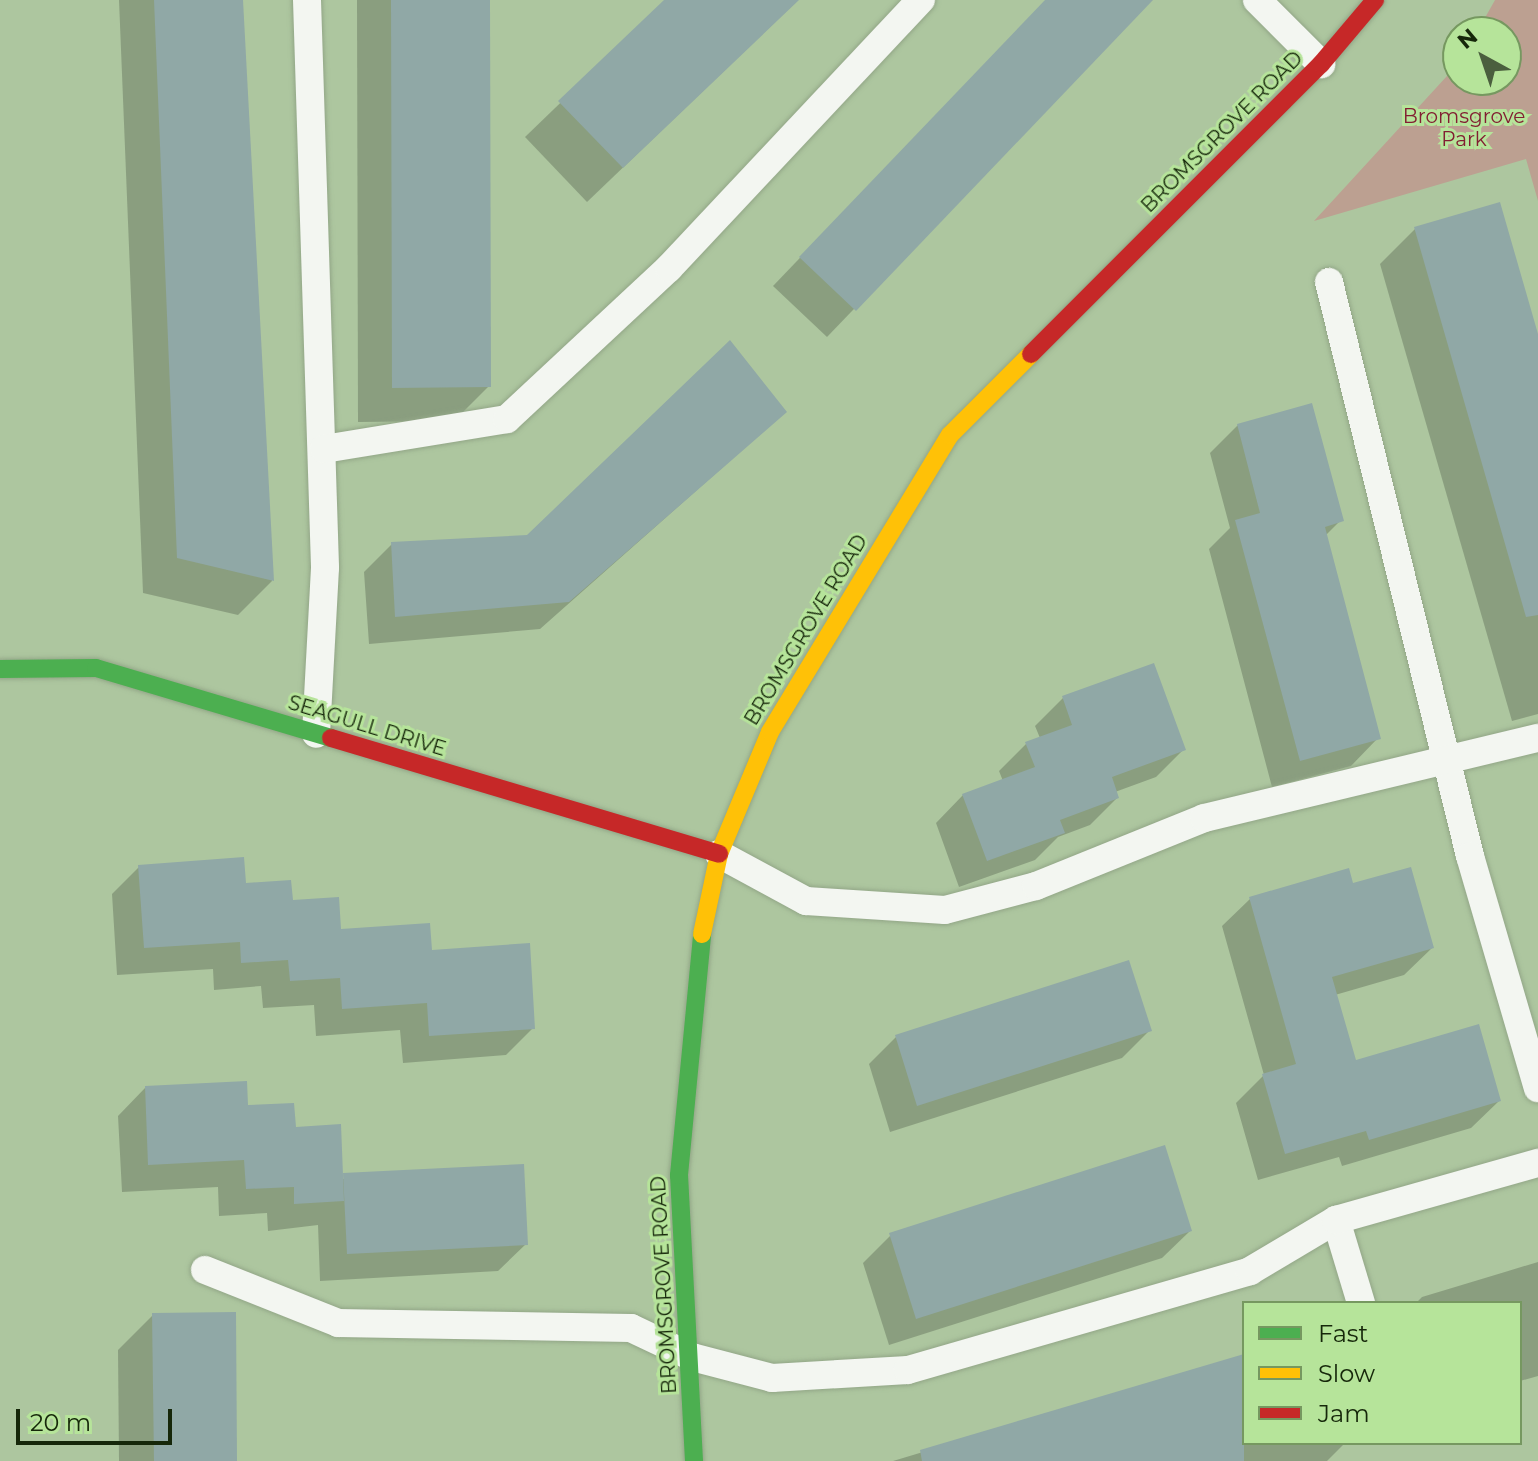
<!DOCTYPE html>
<style>
body{margin:0}
#map{position:relative;width:1538px;height:1461px;overflow:hidden;background:#adc69f;font-family:Montserrat,sans-serif}
div>[style]{position:absolute}
.green>*{inset:0;background:#bca091}
.shadow>*{inset:0;background:#0003}
.building>*{inset:0;background:#90a8a6}
.roads{filter:drop-shadow(0 0 2px #92a687) drop-shadow(0 0 2px #92a687)}
.lane>*{height:28px;margin:-14px;padding:0 14px;transform-origin:14px;border-radius:14px;background:#f3f6f1}
.fast>*{height:18px;margin:-9px;padding:0 9px;transform-origin:9px;border-radius:9px;background:#4caf50}
.slow>*{height:18px;margin:-9px;padding:0 9px;transform-origin:9px;border-radius:9px;background:#ffc107}
.jam>*{height:18px;margin:-9px;padding:0 9px;transform-origin:9px;border-radius:9px;background:#c62828}
span{translate:-50% -50%;white-space:nowrap;text-align:center;line-height:1.15;-webkit-text-stroke:6px #b6e49a;paint-order:stroke}
.park-label{font-size:20px;color:#821e32}
.street-label{font-size:20px;color:#16270a}
.legend{position:absolute;left:1242px;top:1301px;width:280px;height:144px;box-sizing:border-box;background:#b6e49a;border:2px solid #769860;margin:0;padding:10px 14px;list-style:none;font-size:24px;color:#16270a}
.legend li{display:flex;align-items:center;gap:16px;height:40px}
.legend b{width:40px;border:2px solid #769860}
.north{position:absolute;left:1442px;top:16px;width:80px;height:80px;box-sizing:border-box;background:#b6e49a;border:2px solid #769860;border-radius:50%;rotate:320deg;font-size:22px;font-weight:700;line-height:32px;text-align:center;color:#16270a}
.north::after{content:'';display:block;margin:auto;width:28px;height:36px;background:#4b5f3e;clip-path:polygon(50% 0,100% 100%,50% 72%,0 100%)}
.scale{position:absolute;left:16px;top:1409px;width:156px;height:36px;box-sizing:border-box;border:4px solid #16270a;border-top:0;padding-left:10px;font-size:24px;line-height:28px;white-space:nowrap;color:#16270a;-webkit-text-stroke:6px #b6e49a;paint-order:stroke}
</style>
<div id="map">
<div class="green">
<i style="clip-path:polygon(1495px 0,1538px 0,1538px 201px,1526px 159px,1314px 221px,1458px 64px,1458px 80px,1506px 80px,1506px 32px,1477px 32px)"></i>
</div>
<div class="shadow">
<i style="clip-path:polygon(119px 0,241px 0,272px 581px,238px 615px,143px 593px)"></i>
<i style="clip-path:polygon(357px 0,488px 0,489px 386px,454px 421px,358px 422px)"></i>
<i style="clip-path:polygon(667px 0,798px 0,587px 202px,525px 137px)"></i>
<i style="clip-path:polygon(1047px 0,1151px 0,827px 337px,773px 286px)"></i>
<i style="clip-path:polygon(1415px 229px,1538px 341px,1538px 714px,1512px 721px,1380px 264px)"></i>
<i style="clip-path:polygon(785px 412px,540px 629px,369px 644px,364px 572px,392px 544px,528px 537px)"></i>
<i style="clip-path:polygon(1238px 425px,1341px 520px,1325px 536px,1378px 738px,1351px 766px,1272px 787px,1209px 549px,1230px 528px,1210px 453px)"></i>
<i style="clip-path:polygon(1063px 698px,1184px 749px,1156px 777px,1115px 792px,1117px 798px,1090px 825px,1058px 837px,1035px 860px,959px 887px,936px 823px,963px 795px,1003px 781px,999px 771px,1026px 744px,1040px 738px,1035px 726px)"></i>
<i style="clip-path:polygon(139px 867px,244px 885px,291px 903px,339px 932px,533px 1028px,506px 1055px,403px 1063px,400px 1030px,316px 1036px,314px 1005px,263px 1008px,261px 986px,214px 990px,213px 969px,117px 975px,112px 894px)"></i>
<i style="clip-path:polygon(1352px 885px,1432px 948px,1404px 975px,1335px 995px,1355px 1062px,1499px 1101px,1471px 1128px,1342px 1166px,1339px 1157px,1258px 1180px,1236px 1103px,1264px 1075px,1222px 926px,1250px 899px)"></i>
<i style="clip-path:polygon(1150px 1030px,1122px 1058px,890px 1132px,869px 1064px,896px 1037px)"></i>
<i style="clip-path:polygon(145px 1088px,246px 1107px,294px 1129px,341px 1178px,526px 1244px,498px 1271px,320px 1281px,318px 1225px,268px 1231px,267px 1213px,219px 1216px,218px 1187px,122px 1192px,118px 1116px)"></i>
<i style="clip-path:polygon(1190px 1231px,1162px 1258px,889px 1345px,863px 1263px,891px 1235px)"></i>
<i style="clip-path:polygon(1538px 1262px,1538px 1376px,1520px 1381px,1520px 1303px,1416px 1303px,1422px 1297px)"></i>
<i style="clip-path:polygon(153px 1315px,235px 1461px,119px 1461px,118px 1350px)"></i>
<i style="clip-path:polygon(1244px 1356px,1244px 1443px,1345px 1443px,1327px 1461px,893px 1461px)"></i>
</div>
<div class="building">
<i style="clip-path:polygon(154px 0,243px 0,274px 581px,177px 558px)"></i>
<i style="clip-path:polygon(391px 0,490px 0,491px 387px,392px 388px)"></i>
<i style="clip-path:polygon(664px 0,799px 0,623px 168px,558px 101px)"></i>
<i style="clip-path:polygon(1045px 0,1153px 0,856px 311px,799px 257px)"></i>
<i style="clip-path:polygon(1500px 202px,1538px 334px,1538px 615px,1526px 617px,1414px 227px)"></i>
<i style="clip-path:polygon(730px 340px,787px 412px,569px 602px,395px 617px,391px 542px,527px 535px)"></i>
<i style="clip-path:polygon(1312px 403px,1344px 521px,1325px 527px,1381px 739px,1300px 761px,1235px 520px,1260px 513px,1237px 424px)"></i>
<i style="clip-path:polygon(1154px 663px,1186px 750px,1112px 777px,1119px 798px,1060px 820px,1065px 833px,987px 861px,962px 794px,1035px 767px,1025px 742px,1072px 725px,1062px 696px)"></i>
<i style="clip-path:polygon(244px 857px,246px 883px,291px 880px,293px 900px,339px 897px,341px 929px,430px 923px,432px 950px,530px 943px,535px 1029px,429px 1036px,427px 1003px,342px 1009px,340px 978px,290px 981px,288px 960px,241px 963px,240px 942px,144px 948px,138px 865px)"></i>
<i style="clip-path:polygon(1411px 867px,1434px 948px,1332px 977px,1356px 1060px,1479px 1024px,1501px 1101px,1369px 1140px,1366px 1131px,1285px 1154px,1262px 1074px,1296px 1064px,1249px 897px,1349px 868px,1353px 883px)"></i>
<i style="clip-path:polygon(1129px 960px,1152px 1031px,917px 1106px,895px 1035px)"></i>
<i style="clip-path:polygon(247px 1081px,248px 1105px,294px 1103px,296px 1127px,341px 1124px,344px 1201px,294px 1204px,294px 1187px,246px 1189px,244px 1160px,148px 1165px,145px 1086px)"></i>
<i style="clip-path:polygon(1165px 1145px,1192px 1231px,916px 1319px,889px 1233px)"></i>
<i style="clip-path:polygon(524px 1164px,528px 1245px,347px 1254px,343px 1173px)"></i>
<i style="clip-path:polygon(236px 1312px,237px 1461px,154px 1461px,152px 1313px)"></i>
<i style="clip-path:polygon(1244px 1354px,1244px 1461px,922px 1461px,920px 1450px)"></i>
</div>
<div class="roads">
<div class="lane">
<i style="left:307px;top:0;width:568px;rotate:88.18deg"></i>
<i style="left:325px;top:568px;width:166px;rotate:93.1deg"></i>
<i style="left:1257px;top:0;width:91px;rotate:45deg"></i>
<i style="left:1329px;top:282px;width:591px;rotate:76.2deg"></i>
<i style="left:1470px;top:856px;width:242px;rotate:73.7deg"></i>
<i style="left:324px;top:449px;width:185px;rotate:-9.3deg"></i>
<i style="left:507px;top:419px;width:221px;rotate:-43deg"></i>
<i style="left:669px;top:268px;width:368px;rotate:-46.8deg"></i>
<i style="left:719px;top:854px;width:99px;rotate:28.4deg"></i>
<i style="left:806px;top:901px;width:139px;rotate:3.7deg"></i>
<i style="left:945px;top:910px;width:94px;rotate:-14.8deg"></i>
<i style="left:1036px;top:886px;width:181px;rotate:-22deg"></i>
<i style="left:1204px;top:818px;width:343px;rotate:-13.5deg"></i>
<i style="left:1336px;top:1220px;width:87px;rotate:73.2deg"></i>
<i style="left:205px;top:1270px;width:143px;rotate:21.7deg"></i>
<i style="left:338px;top:1323px;width:293px;rotate:1deg"></i>
<i style="left:631px;top:1328px;width:68px;rotate:25.4deg"></i>
<i style="left:692px;top:1357px;width:83px;rotate:14.7deg"></i>
<i style="left:772px;top:1378px;width:136px;rotate:-3.4deg"></i>
<i style="left:908px;top:1370px;width:356px;rotate:-16.1deg"></i>
<i style="left:1250px;top:1271px;width:100px;rotate:-30.7deg"></i>
<i style="left:1336px;top:1220px;width:210px;rotate:-15.8deg"></i>
</div>
<div class="fast">
<i style="left:0;top:669px;width:96px;rotate:-0.6deg"></i>
<i style="left:96px;top:668px;width:245px;rotate:16.6deg"></i>
<i style="left:694px;top:1461px;width:286px;rotate:-93deg"></i>
<i style="left:679px;top:1175px;width:242px;rotate:-84.5deg"></i>
</div>
<div class="slow">
<i style="left:702px;top:934px;width:82px;rotate:-78deg"></i>
<i style="left:719px;top:854px;width:132px;rotate:-67.3deg"></i>
<i style="left:770px;top:732px;width:347px;rotate:-58.8deg"></i>
<i style="left:950px;top:435px;width:115px;rotate:-45deg"></i>
</div>
<div class="jam">
<i style="left:1031px;top:354px;width:410px;rotate:-45deg"></i>
<i style="left:1321px;top:64px;width:84px;rotate:-49.8deg"></i>
<i style="left:331px;top:738px;width:405px;rotate:16.6deg"></i>
</div>
</div>
<div class="park-label">
<span style="left:1464px;top:128px">Bromsgrove<br>Park</span>
</div>
<div class="street-label">
<span style="left:1222px;top:132px;rotate:-45deg">BROMSGROVE ROAD</span>
<span style="left:806px;top:630px;rotate:-59deg">BROMSGROVE ROAD</span>
<span style="left:367px;top:726px;rotate:17deg">SEAGULL DRIVE</span>
<span style="left:664px;top:1285px;rotate:-93deg">BROMSGROVE ROAD</span>
</div>
<ul class="legend">
<li><b style="height:10px;background:#4caf50"></b>Fast</li>
<li><b style="height:10px;background:#ffc107"></b>Slow</li>
<li><b style="height:10px;background:#c62828"></b>Jam</li>
</ul>
<div class="north">N</div>
<div class="scale">20 m</div>
</div>
